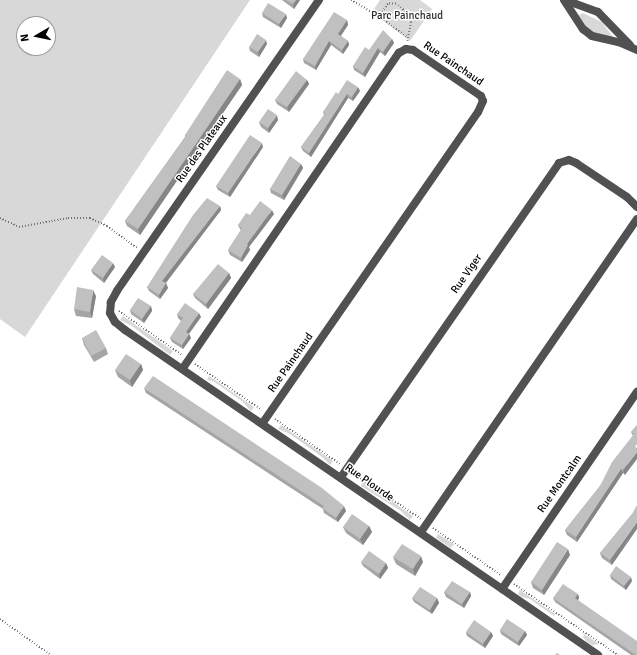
<!DOCTYPE html>
<style>
body{margin:0}
#map{position:relative;width:637px;height:655px;overflow:hidden;background:#fff;font-family:Signika,sans-serif}
div>[style]{position:absolute}
.green>*{inset:0;background:#d8d8d8}
.path>*{height:1.5px;margin-top:-0.75px;transform-origin:0;background:repeating-linear-gradient(90deg,#737373 0 1px,transparent 0 3px)}
.minor>*{height:8px;margin:-4px;padding:0 4px;transform-origin:4px;border-radius:4px;background:#515151}
.wall>*{inset:0;background:#a5a5a5}
.shaded-wall>*{inset:0;background:#868686}
.building>*{inset:0;background:#c0c0c0}
span{translate:-50% -50%;white-space:nowrap;text-align:center;line-height:1.15;-webkit-text-stroke:3px #fff;paint-order:stroke}
.park-label{font-size:11px;color:#2f2f2f}
.street-label{font-size:11px;color:#000}
.north{position:absolute;left:16px;top:16px;width:40px;height:40px;box-sizing:border-box;background:#fff;border:1px solid #999;border-radius:50%;rotate:261deg;font-size:11px;font-weight:700;line-height:16px;text-align:center;color:#000}
.north::after{content:'';display:block;margin:auto;width:14px;height:18px;background:#000;clip-path:polygon(50% 0,100% 100%,50% 72%,0 100%)}
</style>
<div id="map">
<div class="green">
<i style="clip-path:polygon(evenodd,0 0,250px 0,25px 337px,0 319px,0 0,24px 24px,48px 24px,48px 48px,24px 48px,24px 24px)"></i>
<i style="clip-path:polygon(380px 0,420px 0,432px 9px,410px 41px,372px 12px)"></i>
<i style="clip-path:polygon(583px 13px,602px 22px,613px 37px,602px 38px,584px 26px,579px 15px)"></i>
<i style="clip-path:polygon(123px 316px,173px 351px,170px 355px,132px 326px,120px 320px)"></i>
<i style="clip-path:polygon(209px 376px,254px 407px,251px 411px,242px 401px,213px 381px,207px 380px)"></i>
<i style="clip-path:polygon(281px 425px,333px 461px,330px 465px,322px 457px,290px 434px,278px 429px)"></i>
<i style="clip-path:polygon(363px 481px,413px 516px,410px 520px,401px 511px,361px 486px)"></i>
<i style="clip-path:polygon(438px 534px,454px 544px,451px 548px,436px 538px)"></i>
<i style="clip-path:polygon(520px 590px,555px 614px,554px 616px,530px 599px,522px 597px,518px 594px)"></i>
<i style="clip-path:polygon(584px 634px,599px 644px,592px 645px,587px 642px,583px 637px)"></i>
</div>
<div class="path">
<i style="left:351px;top:0;width:38px;rotate:30deg"></i>
<i style="left:407px;top:41px;width:19px;rotate:-78deg"></i>
<i style="left:411px;top:22px;width:6px;rotate:-99deg"></i>
<i style="left:410px;top:16px;width:18px;rotate:-139deg"></i>
<i style="left:396px;top:4px;width:8px;rotate:180deg"></i>
<i style="left:388px;top:4px;width:11px;rotate:124deg"></i>
<i style="left:382px;top:13px;width:7px;rotate:74deg"></i>
<i style="left:384px;top:20px;width:29px;rotate:36deg"></i>
<i style="left:0;top:218px;width:21px;rotate:25deg"></i>
<i style="left:19px;top:227px;width:50px;rotate:-10.4deg"></i>
<i style="left:68px;top:218px;width:22px"></i>
<i style="left:90px;top:218px;width:19px;rotate:25deg"></i>
<i style="left:107px;top:226px;width:37px;rotate:36deg"></i>
<i style="left:119px;top:311px;width:77px;rotate:34.9deg"></i>
<i style="left:195px;top:364px;width:81px;rotate:34.5deg"></i>
<i style="left:275px;top:419px;width:79px;rotate:34.7deg"></i>
<i style="left:353px;top:473px;width:82px;rotate:34.1deg"></i>
<i style="left:433px;top:528px;width:83px;rotate:34.7deg"></i>
<i style="left:514px;top:584px;width:126px;rotate:34.3deg"></i>
<i style="left:0;top:619px;width:62px;rotate:35.2deg"></i>
</div>
<div class="minor">
<i style="left:319px;top:0;width:354px;rotate:124.8deg"></i>
<i style="left:117px;top:291px;width:13px;rotate:119deg"></i>
<i style="left:111px;top:302px;width:11px;rotate:95deg"></i>
<i style="left:110px;top:313px;width:10px;rotate:61deg"></i>
<i style="left:115px;top:322px;width:13px;rotate:39deg"></i>
<i style="left:125px;top:330px;width:574px;rotate:34.49deg"></i>
<i style="left:564px;top:0;width:35px;rotate:57deg"></i>
<i style="left:583px;top:29px;width:11px;rotate:38deg"></i>
<i style="left:592px;top:36px;width:28px;rotate:13deg"></i>
<i style="left:619px;top:42px;width:20px;rotate:24deg"></i>
<i style="left:565px;top:0;width:35px;rotate:20deg"></i>
<i style="left:598px;top:12px;width:46px;rotate:45.9deg"></i>
<i style="left:183px;top:368px;width:382px;rotate:-55.6deg"></i>
<i style="left:399px;top:53px;width:8px;rotate:-30deg"></i>
<i style="left:406px;top:49px;width:7px;rotate:8deg"></i>
<i style="left:413px;top:50px;width:82px;rotate:34.1deg"></i>
<i style="left:481px;top:96px;width:5px;rotate:68deg"></i>
<i style="left:483px;top:101px;width:12px;rotate:114deg"></i>
<i style="left:478px;top:112px;width:378px;rotate:124.7deg"></i>
<i style="left:341px;top:477px;width:382px;rotate:-55.2deg"></i>
<i style="left:559px;top:163px;width:10px;rotate:-17deg"></i>
<i style="left:569px;top:160px;width:8px;rotate:23deg"></i>
<i style="left:576px;top:163px;width:61px;rotate:33.7deg"></i>
<i style="left:627px;top:197px;width:14px;rotate:45deg"></i>
<i style="left:421px;top:532px;width:380px;rotate:-55.4deg"></i>
<i style="left:502px;top:589px;width:239px;rotate:-55.6deg"></i>
</div>
<div class="wall">
<i style="clip-path:polygon(282px 0,300px 0,294px 9px)"></i>
<i style="clip-path:polygon(262px 13px,287px 18px,281px 28px,263px 17px)"></i>
<i style="clip-path:polygon(347px 20px,348px 25px,341px 36px,348px 41px,349px 45px,343px 54px,331px 45px,316px 70px,304px 63px,303px 59px)"></i>
<i style="clip-path:polygon(392px 39px,394px 43px,385px 56px,380px 52px,365px 77px,354px 70px,353px 66px,369px 50px)"></i>
<i style="clip-path:polygon(267px 44px,259px 57px,250px 51px,249px 47px)"></i>
<i style="clip-path:polygon(240px 79px,242px 85px,140px 235px,127px 226px,125px 221px,185px 137px,185px 135px)"></i>
<i style="clip-path:polygon(307px 80px,309px 84px,289px 112px,277px 104px,275px 100px)"></i>
<i style="clip-path:polygon(360px 91px,353px 101px,348px 98px,311px 157px,303px 151px,301px 147px,324px 115px,323px 112px,338px 94px)"></i>
<i style="clip-path:polygon(278px 120px,269px 133px,261px 127px,259px 122px)"></i>
<i style="clip-path:polygon(263px 147px,230px 197px,218px 190px,216px 186px)"></i>
<i style="clip-path:polygon(301px 164px,303px 168px,284px 200px,271px 193px,270px 189px)"></i>
<i style="clip-path:polygon(220px 206px,221px 210px,166px 283px,168px 288px,160px 299px,149px 291px,147px 287px)"></i>
<i style="clip-path:polygon(274px 214px,249px 247px,250px 250px,242px 262px,230px 255px,228px 250px,241px 230px,240px 229px,238px 225px,250px 215px)"></i>
<i style="clip-path:polygon(115px 267px,104px 283px,93px 274px,91px 270px)"></i>
<i style="clip-path:polygon(229px 273px,231px 278px,208px 309px,195px 298px,193px 294px)"></i>
<i style="clip-path:polygon(96px 296px,92px 318px,76px 316px,74px 309px)"></i>
<i style="clip-path:polygon(151px 306px,152px 311px,144px 323px,131px 314px,130px 310px)"></i>
<i style="clip-path:polygon(177px 314px,201px 317px,189px 334px,191px 338px,183px 349px,172px 342px,170px 338px,181px 321px,178px 318px)"></i>
<i style="clip-path:polygon(82px 338px,106px 348px,108px 354px,94px 362px,84px 345px)"></i>
<i style="clip-path:polygon(141px 364px,143px 370px,132px 387px,118px 377px,115px 370px)"></i>
<i style="clip-path:polygon(144px 388px,346px 511px,338px 522px,324px 513px,323px 509px,146px 393px)"></i>
<i style="clip-path:polygon(637px 425px,625px 475px,623px 473px,577px 542px,567px 535px,565px 530px,600px 486px,633px 436px,631px 432px)"></i>
<i style="clip-path:polygon(632px 514px,612px 565px,602px 558px,600px 553px)"></i>
<i style="clip-path:polygon(369px 526px,372px 532px,363px 545px,346px 533px,343px 527px)"></i>
<i style="clip-path:polygon(570px 555px,544px 595px,533px 588px,531px 582px)"></i>
<i style="clip-path:polygon(393px 557px,423px 562px,415px 576px,396px 564px)"></i>
<i style="clip-path:polygon(361px 562px,386px 563px,388px 568px,380px 579px,363px 566px)"></i>
<i style="clip-path:polygon(610px 575px,632px 581px,626px 590px,611px 579px)"></i>
<i style="clip-path:polygon(444px 592px,470px 592px,471px 596px,464px 608px,446px 597px)"></i>
<i style="clip-path:polygon(578px 594px,579px 598px,578px 600px,637px 655px,631px 655px,555px 602px,553px 598px)"></i>
<i style="clip-path:polygon(412px 598px,437px 598px,439px 603px,432px 614px,414px 602px)"></i>
<i style="clip-path:polygon(500px 630px,525px 631px,527px 635px,519px 646px,501px 634px)"></i>
<i style="clip-path:polygon(466px 632px,491px 632px,493px 636px,485px 648px,467px 636px)"></i>
</div>
<div class="shaded-wall">
<i style="clip-path:polygon(296px 0,300px 0,294px 9px,293px 4px)"></i>
<i style="clip-path:polygon(286px 14px,287px 18px,281px 28px,279px 24px)"></i>
<i style="clip-path:polygon(347px 20px,348px 25px,339px 38px,338px 34px)"></i>
<i style="clip-path:polygon(392px 39px,394px 43px,385px 56px,383px 52px)"></i>
<i style="clip-path:polygon(266px 40px,267px 44px,259px 57px,258px 52px)"></i>
<i style="clip-path:polygon(329px 41px,331px 45px,316px 70px,315px 66px)"></i>
<i style="clip-path:polygon(348px 41px,349px 45px,343px 54px,342px 50px)"></i>
<i style="clip-path:polygon(378px 48px,380px 52px,365px 77px,363px 73px)"></i>
<i style="clip-path:polygon(240px 79px,242px 85px,140px 235px,138px 229px)"></i>
<i style="clip-path:polygon(307px 80px,309px 84px,289px 112px,287px 107px)"></i>
<i style="clip-path:polygon(358px 87px,360px 91px,353px 101px,352px 97px)"></i>
<i style="clip-path:polygon(347px 94px,348px 98px,311px 157px,309px 153px)"></i>
<i style="clip-path:polygon(277px 115px,278px 120px,269px 133px,268px 128px)"></i>
<i style="clip-path:polygon(262px 143px,263px 147px,230px 197px,228px 193px)"></i>
<i style="clip-path:polygon(301px 164px,303px 168px,284px 200px,282px 195px)"></i>
<i style="clip-path:polygon(220px 206px,221px 210px,164px 285px,162px 281px)"></i>
<i style="clip-path:polygon(272px 210px,274px 214px,249px 247px,250px 250px,242px 262px,241px 258px,247px 244px)"></i>
<i style="clip-path:polygon(113px 263px,115px 267px,104px 283px,103px 278px)"></i>
<i style="clip-path:polygon(229px 273px,231px 278px,208px 309px,206px 304px)"></i>
<i style="clip-path:polygon(166px 283px,168px 288px,160px 299px,159px 295px)"></i>
<i style="clip-path:polygon(93px 290px,96px 296px,92px 318px,90px 312px)"></i>
<i style="clip-path:polygon(151px 306px,152px 311px,144px 323px,142px 319px)"></i>
<i style="clip-path:polygon(199px 313px,201px 317px,187px 336px,186px 332px)"></i>
<i style="clip-path:polygon(189px 334px,191px 338px,183px 349px,182px 345px)"></i>
<i style="clip-path:polygon(141px 364px,143px 370px,132px 387px,130px 380px)"></i>
<i style="clip-path:polygon(637px 452px,637px 459px,625px 475px,623px 470px)"></i>
<i style="clip-path:polygon(621px 469px,623px 473px,577px 542px,576px 537px)"></i>
<i style="clip-path:polygon(344px 506px,346px 511px,338px 522px,336px 518px)"></i>
<i style="clip-path:polygon(637px 522px,637px 529px,612px 565px,610px 560px)"></i>
<i style="clip-path:polygon(369px 526px,372px 532px,363px 545px,360px 539px)"></i>
<i style="clip-path:polygon(568px 549px,570px 555px,544px 595px,542px 590px)"></i>
<i style="clip-path:polygon(421px 556px,423px 562px,415px 576px,413px 569px)"></i>
<i style="clip-path:polygon(386px 563px,388px 568px,380px 579px,379px 574px)"></i>
<i style="clip-path:polygon(631px 577px,632px 581px,626px 590px,624px 586px)"></i>
<i style="clip-path:polygon(470px 592px,471px 596px,464px 608px,462px 604px)"></i>
<i style="clip-path:polygon(578px 594px,579px 598px,577px 602px,575px 598px)"></i>
<i style="clip-path:polygon(437px 598px,439px 603px,432px 614px,430px 610px)"></i>
<i style="clip-path:polygon(525px 631px,527px 635px,519px 646px,518px 642px)"></i>
<i style="clip-path:polygon(491px 632px,493px 636px,485px 648px,483px 644px)"></i>
</div>
<div class="building">
<i style="clip-path:polygon(286px 0,296px 0,293px 4px)"></i>
<i style="clip-path:polygon(268px 3px,286px 14px,279px 24px,262px 13px)"></i>
<i style="clip-path:polygon(334px 12px,347px 20px,338px 34px,348px 41px,342px 50px,329px 41px,315px 66px,303px 59px)"></i>
<i style="clip-path:polygon(383px 30px,392px 39px,383px 52px,378px 48px,363px 73px,353px 66px,365px 47px,369px 50px)"></i>
<i style="clip-path:polygon(257px 34px,266px 40px,258px 52px,249px 47px)"></i>
<i style="clip-path:polygon(227px 70px,240px 79px,138px 229px,125px 221px,186px 136px,185px 135px)"></i>
<i style="clip-path:polygon(296px 71px,307px 80px,287px 107px,275px 100px)"></i>
<i style="clip-path:polygon(347px 80px,358px 87px,352px 97px,347px 94px,309px 153px,301px 147px,325px 114px,323px 112px,336px 92px,338px 94px)"></i>
<i style="clip-path:polygon(268px 109px,277px 115px,268px 128px,259px 122px)"></i>
<i style="clip-path:polygon(250px 135px,262px 143px,228px 193px,216px 186px)"></i>
<i style="clip-path:polygon(290px 156px,301px 164px,282px 195px,270px 189px)"></i>
<i style="clip-path:polygon(207px 198px,220px 206px,162px 281px,166px 283px,159px 295px,147px 287px,193px 215px)"></i>
<i style="clip-path:polygon(260px 201px,272px 210px,247px 244px,248px 245px,241px 258px,228px 250px,242px 228px,238px 225px,246px 213px,250px 215px)"></i>
<i style="clip-path:polygon(102px 255px,113px 263px,103px 278px,91px 270px)"></i>
<i style="clip-path:polygon(218px 264px,229px 273px,206px 304px,193px 294px)"></i>
<i style="clip-path:polygon(77px 287px,93px 290px,90px 312px,74px 309px)"></i>
<i style="clip-path:polygon(138px 298px,151px 306px,142px 319px,130px 310px)"></i>
<i style="clip-path:polygon(185px 303px,199px 313px,186px 332px,189px 334px,182px 345px,170px 338px,183px 318px,177px 314px)"></i>
<i style="clip-path:polygon(96px 330px,106px 348px,91px 356px,82px 338px)"></i>
<i style="clip-path:polygon(126px 354px,141px 364px,130px 380px,115px 370px)"></i>
<i style="clip-path:polygon(153px 376px,322px 488px,344px 506px,336px 518px,322px 508px,324px 506px,144px 388px)"></i>
<i style="clip-path:polygon(637px 425px,637px 444px,635px 447px,637px 448px,637px 452px,623px 470px,621px 469px,576px 537px,565px 530px,600px 486px,612px 462px,634px 434px,631px 432px)"></i>
<i style="clip-path:polygon(637px 505px,637px 522px,610px 560px,600px 553px,632px 514px)"></i>
<i style="clip-path:polygon(352px 514px,369px 526px,360px 539px,343px 527px)"></i>
<i style="clip-path:polygon(557px 542px,568px 549px,542px 590px,531px 582px)"></i>
<i style="clip-path:polygon(402px 544px,421px 556px,413px 569px,393px 557px)"></i>
<i style="clip-path:polygon(369px 551px,386px 563px,379px 574px,361px 562px)"></i>
<i style="clip-path:polygon(616px 566px,631px 577px,624px 586px,610px 575px)"></i>
<i style="clip-path:polygon(452px 581px,470px 592px,462px 604px,444px 592px)"></i>
<i style="clip-path:polygon(563px 584px,578px 594px,575px 598px,637px 641px,637px 655px,636px 655px,553px 598px)"></i>
<i style="clip-path:polygon(420px 587px,437px 598px,430px 610px,412px 598px)"></i>
<i style="clip-path:polygon(507px 619px,525px 631px,518px 642px,500px 630px)"></i>
<i style="clip-path:polygon(474px 620px,491px 632px,483px 644px,466px 632px)"></i>
<i style="clip-path:polygon(557px 653px,560px 655px,555px 655px)"></i>
</div>
<div class="park-label">
<span style="left:407px;top:16px">Parc Painchaud</span>
</div>
<div class="street-label">
<span style="left:453px;top:64px;rotate:34deg">Rue Painchaud</span>
<span style="left:202px;top:149px;rotate:-55deg">Rue des Plateaux</span>
<span style="left:467px;top:274px;rotate:-55deg">Rue Viger</span>
<span style="left:291px;top:363px;rotate:-55deg">Rue Painchaud</span>
<span style="left:369px;top:483px;rotate:35deg">Rue Plourde</span>
<span style="left:560px;top:484px;rotate:-55deg">Rue Montcalm</span>
</div>
<div class="north">N</div>
</div>
